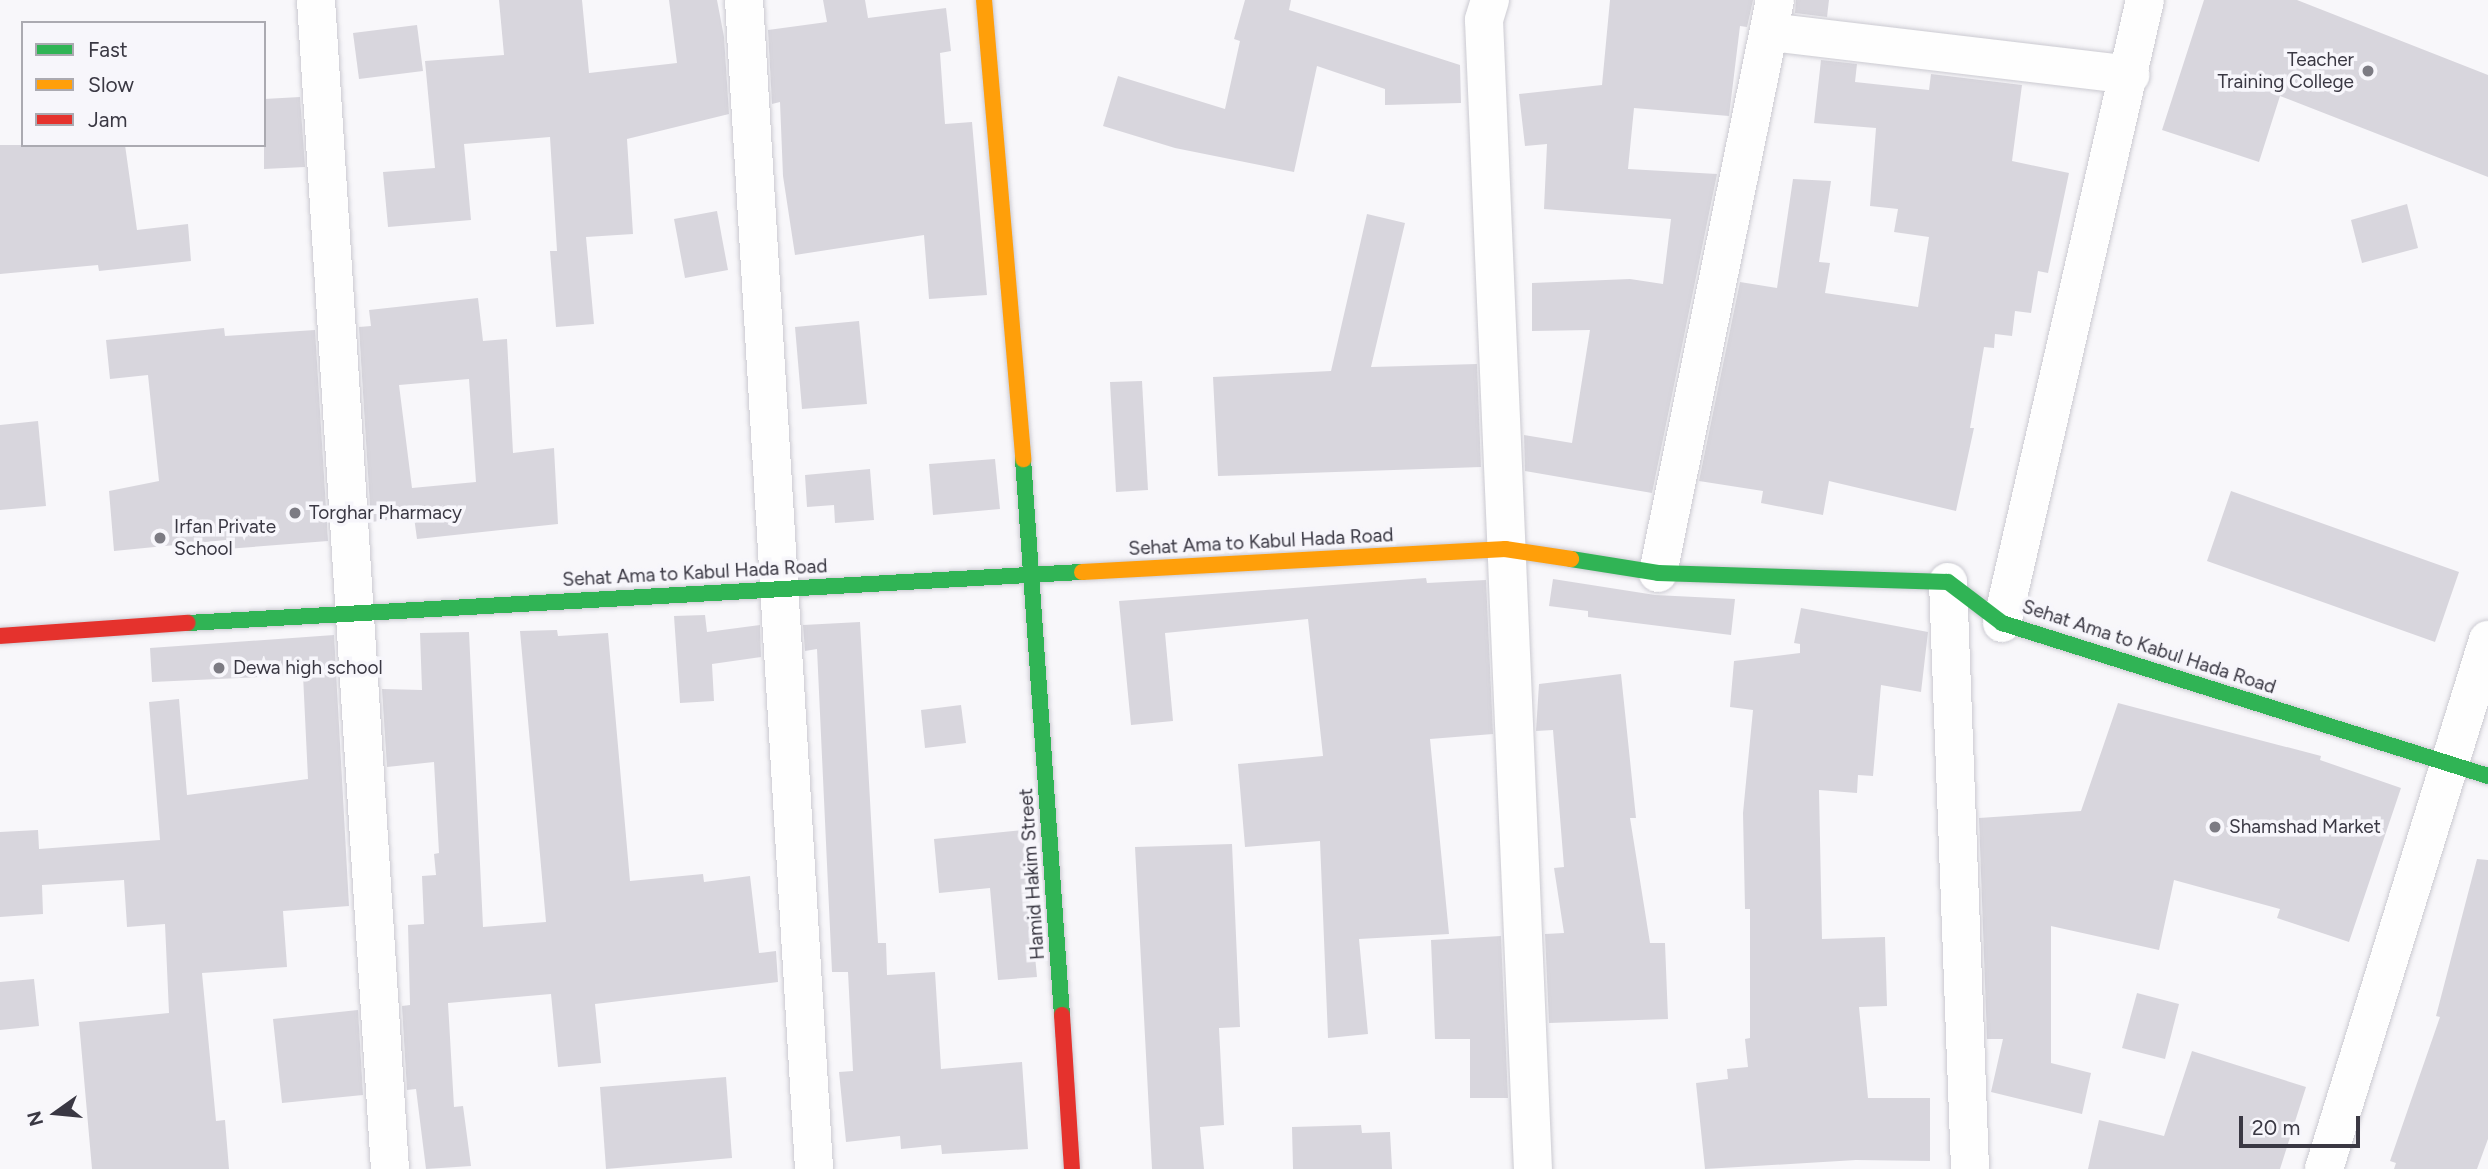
<!DOCTYPE html>
<style>
body{margin:0}
#map{position:relative;width:2488px;height:1169px;overflow:hidden;background:#f8f7fa;font-family:Figtree,sans-serif}
div>[style]{position:absolute}
.building>*{inset:0;background:#d8d6dd}
.roads{filter:drop-shadow(0 0 2px #cbcad1) drop-shadow(0 0 2px #cbcad1)}
.street>*{height:38px;margin:-19px;padding:0 19px;transform-origin:19px;border-radius:19px;background:#fefefe}
.fast>*{height:16px;margin:-8px;padding:0 8px;transform-origin:8px;border-radius:8px;background:#30b455}
.slow>*{height:16px;margin:-8px;padding:0 8px;transform-origin:8px;border-radius:8px;background:#ff9f0a}
.jam>*{height:16px;margin:-8px;padding:0 8px;transform-origin:8px;border-radius:8px;background:#e5322d}
.dots>*{width:19px;height:19px;translate:-50% -50%;box-sizing:border-box;border:4px solid #f7f6fb;border-radius:50%}
span{translate:-50% -50%;white-space:nowrap;text-align:center;line-height:1.15;-webkit-text-stroke:7px #f7f6fb;paint-order:stroke}
.poi-label{font-size:19px;color:#3a3843}
.right{translate:-100% -50%;text-align:right}
.left{translate:0 -50%;text-align:left}
.street-label{font-size:19px;color:#3a3843}
.legend{position:absolute;left:21px;top:21px;width:245px;height:126px;box-sizing:border-box;background:#f7f6fb;border:2px solid #abaab1;margin:0;padding:9px 12px;list-style:none;font-size:21px;color:#3a3843}
.legend li{display:flex;align-items:center;gap:14px;height:35px}
.legend b{width:35px;border:2px solid #abaab1}
.north{position:absolute;left:21px;top:1078px;width:70px;height:70px;-webkit-text-stroke:5px #f7f6fb;paint-order:stroke;rotate:255deg;font-size:19px;font-weight:700;line-height:28px;text-align:center;color:#3a3843}
.north::after{content:'';display:block;margin:auto;width:24px;height:32px;background:#3a3843;clip-path:polygon(50% 0,100% 100%,50% 72%,0 100%)}
.scale{position:absolute;left:2239px;top:1116px;width:121px;height:32px;box-sizing:border-box;border:4px solid #3a3843;border-top:0;padding-left:9px;font-size:21px;line-height:24px;white-space:nowrap;color:#3a3843;-webkit-text-stroke:5px #f7f6fb;paint-order:stroke}
</style>
<div id="map">
<div class="building">
<i style="clip-path:polygon(499px 0,582px 0,589px 73px,677px 63px,669px 0,717px 0,724px 37px,729px 114px,627px 139px,633px 234px,586px 237px,594px 324px,556px 327px,550px 251px,557px 251px,550px 137px,464px 144px,471px 220px,388px 227px,383px 172px,435px 168px,425px 61px,504px 55px)"></i>
<i style="clip-path:polygon(823px 0,865px 0,868px 18px,946px 8px,951px 51px,940px 53px,945px 124px,972px 122px,987px 295px,929px 299px,924px 235px,795px 255px,783px 176px,780px 102px,772px 104px,768px 30px,827px 22px)"></i>
<i style="clip-path:polygon(1245px 0,1291px 0,1289px 10px,1460px 65px,1461px 103px,1385px 105px,1385px 89px,1317px 66px,1294px 172px,1175px 148px,1103px 126px,1118px 76px,1225px 109px,1240px 41px,1234px 39px)"></i>
<i style="clip-path:polygon(1610px 0,1753px 0,1747px 27px,1740px 26px,1729px 116px,1634px 108px,1628px 169px,1717px 174px,1652px 493px,1525px 471px,1524px 435px,1572px 443px,1590px 330px,1532px 331px,1532px 283px,1630px 279px,1663px 284px,1671px 219px,1544px 209px,1547px 144px,1525px 146px,1519px 94px,1602px 85px)"></i>
<i style="clip-path:polygon(1796px 0,1829px 0,1827px 17px,1795px 13px)"></i>
<i style="clip-path:polygon(2204px 0,2297px 0,2488px 75px,2488px 177px,2280px 96px,2259px 162px,2162px 130px)"></i>
<i style="clip-path:polygon(417px 25px,423px 71px,359px 79px,353px 33px)"></i>
<i style="clip-path:polygon(1821px 60px,1857px 64px,1855px 82px,1929px 90px,1931px 74px,2022px 85px,2012px 161px,2069px 173px,2048px 273px,2038px 271px,2031px 313px,2015px 311px,2012px 336px,1995px 334px,1994px 348px,1984px 347px,1970px 428px,1974px 428px,1956px 511px,1829px 481px,1823px 515px,1761px 503px,1763px 491px,1699px 481px,1740px 282px,1777px 288px,1793px 179px,1831px 181px,1819px 262px,1830px 263px,1825px 293px,1918px 307px,1929px 237px,1894px 232px,1898px 209px,1870px 206px,1876px 128px,1814px 123px)"></i>
<i style="clip-path:polygon(300px 97px,305px 167px,264px 169px,264px 99px)"></i>
<i style="clip-path:polygon(0 145px,125px 145px,137px 230px,188px 224px,191px 261px,99px 271px,98px 265px,0 274px)"></i>
<i style="clip-path:polygon(2407px 204px,2418px 248px,2362px 263px,2351px 220px)"></i>
<i style="clip-path:polygon(717px 211px,728px 270px,685px 278px,674px 219px)"></i>
<i style="clip-path:polygon(1367px 214px,1405px 223px,1371px 367px,1477px 364px,1481px 467px,1218px 476px,1213px 377px,1331px 371px)"></i>
<i style="clip-path:polygon(evenodd,478px 298px,483px 341px,507px 339px,513px 453px,554px 448px,558px 524px,417px 539px,414px 517px,371px 522px,359px 327px,371px 326px,369px 310px,478px 298px,469px 379px,476px 482px,412px 488px,399px 385px,469px 379px)"></i>
<i style="clip-path:polygon(859px 321px,867px 404px,802px 409px,795px 327px)"></i>
<i style="clip-path:polygon(224px 328px,225px 336px,315px 330px,328px 541px,226px 549px,226px 540px,114px 551px,109px 491px,159px 481px,148px 375px,110px 379px,106px 340px)"></i>
<i style="clip-path:polygon(1142px 381px,1148px 490px,1116px 492px,1110px 382px)"></i>
<i style="clip-path:polygon(38px 421px,46px 506px,0 510px,0 425px)"></i>
<i style="clip-path:polygon(995px 459px,1000px 509px,933px 515px,929px 464px)"></i>
<i style="clip-path:polygon(870px 469px,874px 520px,835px 523px,834px 505px,807px 507px,805px 475px)"></i>
<i style="clip-path:polygon(2231px 491px,2459px 572px,2435px 642px,2207px 561px)"></i>
<i style="clip-path:polygon(1426px 578px,1427px 583px,1486px 580px,1493px 734px,1430px 739px,1449px 934px,1359px 939px,1368px 1034px,1328px 1038px,1320px 841px,1245px 847px,1238px 764px,1323px 756px,1308px 619px,1165px 633px,1173px 721px,1131px 725px,1119px 601px)"></i>
<i style="clip-path:polygon(1553px 579px,1655px 595px,1735px 599px,1731px 635px,1588px 617px,1588px 611px,1549px 606px)"></i>
<i style="clip-path:polygon(1801px 608px,1928px 632px,1921px 692px,1881px 685px,1873px 776px,1858px 775px,1857px 793px,1819px 790px,1822px 939px,1885px 937px,1887px 1006px,1859px 1007px,1868px 1098px,1930px 1098px,1930px 1161px,1856px 1160px,1705px 1169px,1696px 1083px,1728px 1079px,1727px 1069px,1748px 1067px,1745px 1039px,1750px 1038px,1750px 909px,1745px 909px,1743px 813px,1753px 710px,1730px 707px,1734px 661px,1800px 653px,1800px 644px,1794px 643px)"></i>
<i style="clip-path:polygon(705px 615px,707px 632px,760px 625px,761px 657px,712px 664px,714px 701px,680px 703px,674px 616px)"></i>
<i style="clip-path:polygon(860px 622px,878px 943px,886px 943px,887px 975px,935px 972px,941px 1069px,1022px 1062px,1028px 1149px,942px 1154px,941px 1145px,901px 1149px,900px 1136px,846px 1142px,839px 1072px,853px 1071px,848px 972px,832px 972px,817px 649px,805px 651px,803px 625px)"></i>
<i style="clip-path:polygon(557px 630px,558px 636px,608px 633px,630px 881px,703px 874px,704px 882px,750px 876px,759px 953px,776px 951px,778px 982px,595px 1004px,601px 1063px,558px 1067px,551px 994px,448px 1003px,454px 1107px,463px 1106px,471px 1166px,426px 1169px,416px 1089px,407px 1090px,402px 1006px,410px 1005px,408px 925px,424px 924px,422px 876px,436px 875px,434px 854px,439px 853px,434px 762px,387px 767px,382px 689px,422px 690px,420px 633px,469px 632px,483px 927px,546px 922px,520px 631px)"></i>
<i style="clip-path:polygon(334px 635px,349px 906px,283px 911px,287px 967px,202px 973px,216px 1121px,225px 1120px,229px 1169px,92px 1169px,79px 1022px,169px 1013px,165px 924px,127px 927px,124px 880px,42px 885px,43px 914px,0 917px,0 832px,38px 830px,39px 849px,160px 840px,149px 702px,179px 699px,187px 795px,308px 779px,303px 675px,152px 682px,150px 648px)"></i>
<i style="clip-path:polygon(1621px 674px,1636px 818px,1630px 818px,1650px 943px,1665px 943px,1668px 1019px,1549px 1023px,1545px 934px,1564px 933px,1554px 868px,1564px 867px,1553px 730px,1536px 731px,1539px 684px)"></i>
<i style="clip-path:polygon(2118px 703px,2321px 756px,2320px 760px,2401px 788px,2349px 942px,2277px 918px,2280px 909px,2174px 880px,2159px 950px,2051px 926px,2051px 1063px,2091px 1073px,2082px 1114px,1991px 1092px,2003px 1039px,1987px 1039px,1979px 818px,2081px 811px)"></i>
<i style="clip-path:polygon(961px 705px,966px 743px,925px 748px,921px 710px)"></i>
<i style="clip-path:polygon(1023px 830px,1037px 977px,998px 980px,990px 888px,939px 893px,934px 839px)"></i>
<i style="clip-path:polygon(1232px 844px,1240px 1027px,1219px 1028px,1224px 1125px,1200px 1127px,1204px 1169px,1152px 1169px,1135px 847px)"></i>
<i style="clip-path:polygon(2477px 859px,2488px 860px,2488px 1139px,2477px 1169px,2394px 1169px,2396px 1163px,2390px 1161px,2440px 1017px,2436px 1016px)"></i>
<i style="clip-path:polygon(1501px 936px,1508px 1098px,1470px 1098px,1470px 1039px,1435px 1039px,1431px 940px)"></i>
<i style="clip-path:polygon(34px 979px,39px 1026px,0 1030px,0 982px)"></i>
<i style="clip-path:polygon(2137px 993px,2179px 1004px,2165px 1059px,2122px 1048px)"></i>
<i style="clip-path:polygon(358px 1010px,363px 1095px,282px 1103px,273px 1019px)"></i>
<i style="clip-path:polygon(2192px 1051px,2306px 1087px,2280px 1169px,2088px 1169px,2099px 1120px,2164px 1136px)"></i>
<i style="clip-path:polygon(726px 1077px,732px 1158px,606px 1169px,600px 1087px)"></i>
<i style="clip-path:polygon(1361px 1125px,1362px 1133px,1390px 1132px,1392px 1169px,1293px 1169px,1292px 1127px)"></i>
</div>
<div class="roads">
<div class="street">
<i style="left:316px;top:0;width:1171px;rotate:86.38deg"></i>
<i style="left:744px;top:0;width:1171px;rotate:86.57deg"></i>
<i style="left:1490px;top:0;width:21px;rotate:107deg"></i>
<i style="left:1484px;top:20px;width:1150px;rotate:87.56deg"></i>
<i style="left:1770px;top:32px;width:363px;rotate:6.8deg"></i>
<i style="left:1658px;top:573px;width:585px;rotate:-78.46deg"></i>
<i style="left:1948px;top:582px;width:587px;rotate:87.85deg"></i>
<i style="left:2002px;top:623px;width:639px;rotate:-77.07deg"></i>
<i style="left:2324px;top:1169px;width:554px;rotate:-72.78deg"></i>
</div>
<div class="fast">
<i style="left:1023px;top:459px;width:557px;rotate:85.99deg"></i>
<i style="left:1571px;top:559px;width:88px;rotate:9.1deg"></i>
<i style="left:1658px;top:573px;width:290px;rotate:1.8deg"></i>
<i style="left:1948px;top:582px;width:68px;rotate:37.2deg"></i>
<i style="left:2002px;top:623px;width:510px;rotate:17.47deg"></i>
<i style="left:188px;top:623px;width:895px;rotate:-3.27deg"></i>
</div>
<div class="slow">
<i style="left:984px;top:0;width:461px;rotate:85.1deg"></i>
<i style="left:1082px;top:572px;width:424px;rotate:-3.1deg"></i>
<i style="left:1505px;top:549px;width:67px;rotate:8.6deg"></i>
</div>
<div class="jam">
<i style="left:0;top:636px;width:188px;rotate:-4deg"></i>
<i style="left:1062px;top:1015px;width:154px;rotate:86.3deg"></i>
</div>
</div>
<div class="dots">
<i style="left:2368px;top:71px;background:#7c7b83"></i>
<i style="left:295px;top:513px;background:#7c7b83"></i>
<i style="left:160px;top:538px;background:#7c7b83"></i>
<i style="left:219px;top:668px;background:#7c7b83"></i>
<i style="left:2215px;top:827px;background:#7c7b83"></i>
</div>
<div class="poi-label">
<span class="right" style="left:2354px;top:71px">Teacher<br>Training College</span>
<span class="left" style="left:309px;top:513px">Torghar Pharmacy</span>
<span class="left" style="left:174px;top:538px">Irfan Private<br>School</span>
<span class="left" style="left:233px;top:668px">Dewa high school</span>
<span class="left" style="left:2229px;top:827px">Shamshad Market</span>
</div>
<div class="street-label">
<span style="left:1261px;top:542px;rotate:-3deg">Sehat Ama to Kabul Hada Road</span>
<span style="left:695px;top:573px;rotate:-3deg">Sehat Ama to Kabul Hada Road</span>
<span style="left:2149px;top:647px;rotate:18deg">Sehat Ama to Kabul Hada Road</span>
<span style="left:1032px;top:874px;rotate:-94deg">Hamid Hakim Street</span>
</div>
<ul class="legend">
<li><b style="height:9px;background:#30b455"></b>Fast</li>
<li><b style="height:9px;background:#ff9f0a"></b>Slow</li>
<li><b style="height:9px;background:#e5322d"></b>Jam</li>
</ul>
<div class="north">N</div>
<div class="scale">20 m</div>
</div>
